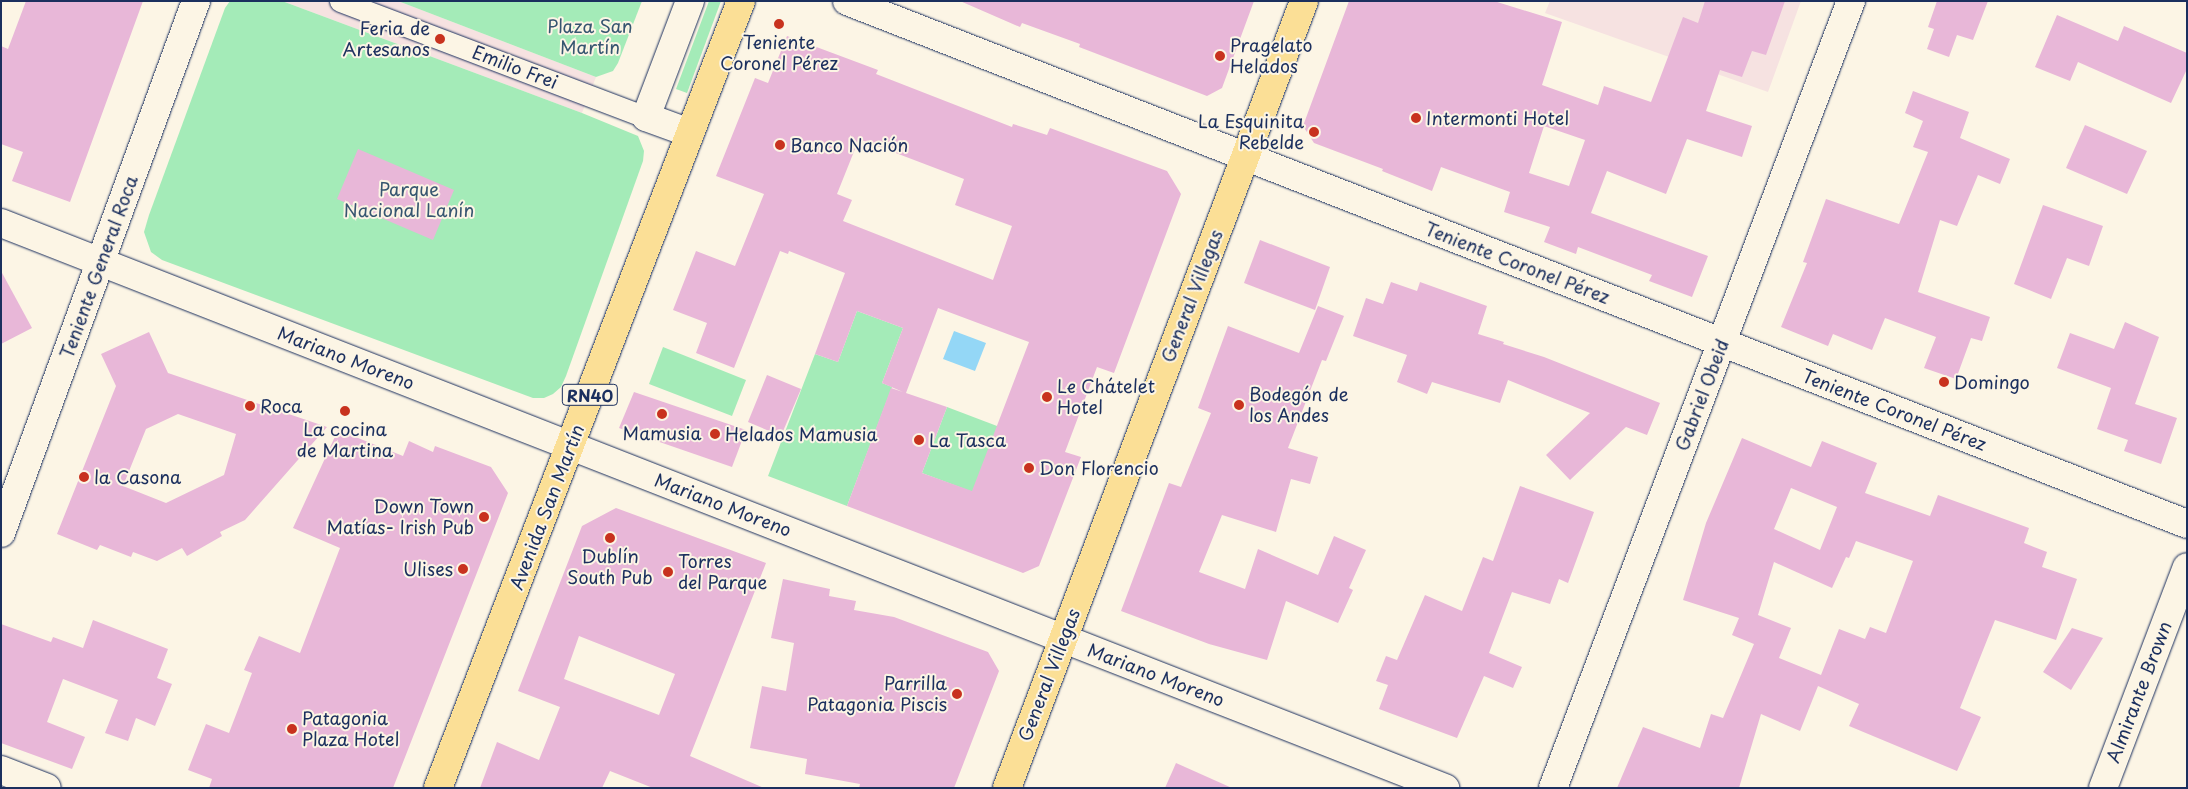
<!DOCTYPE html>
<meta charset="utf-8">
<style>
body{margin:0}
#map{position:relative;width:2188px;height:789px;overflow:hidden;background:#fcf5e5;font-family:"Playpen Sans",sans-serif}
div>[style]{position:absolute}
.built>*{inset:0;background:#f6e2e1}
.green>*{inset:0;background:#a4ebb8}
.water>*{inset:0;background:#94d7f6}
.building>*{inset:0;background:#e8b7d8}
.roads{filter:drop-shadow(0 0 1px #1b2f5e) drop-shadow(0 0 1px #1b2f5e)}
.pedestrian>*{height:21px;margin:-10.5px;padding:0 10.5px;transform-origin:10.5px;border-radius:10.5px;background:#fcf5e5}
.minor>*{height:28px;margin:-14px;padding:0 14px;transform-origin:14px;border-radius:14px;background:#fcf5e5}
.secondary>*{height:28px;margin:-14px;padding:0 14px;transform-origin:14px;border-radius:14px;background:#fcf5e5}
.primary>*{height:28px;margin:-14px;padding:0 14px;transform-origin:14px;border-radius:14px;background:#fbdf96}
.dots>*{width:14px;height:14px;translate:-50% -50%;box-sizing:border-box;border:2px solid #fcf5e5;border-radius:50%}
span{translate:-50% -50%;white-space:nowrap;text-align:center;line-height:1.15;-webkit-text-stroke:4px #fcf5e5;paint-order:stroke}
.shield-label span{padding:1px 4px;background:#fcf5e5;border:1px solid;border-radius:4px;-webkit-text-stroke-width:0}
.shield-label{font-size:16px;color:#1b2f5e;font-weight:700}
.park-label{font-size:18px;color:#365570}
.poi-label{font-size:18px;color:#1b2f5e}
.right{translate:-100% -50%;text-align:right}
.left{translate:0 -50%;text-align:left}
.street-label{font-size:18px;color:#1b2f5e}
.frame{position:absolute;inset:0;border:2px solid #1b2f5e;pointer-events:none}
</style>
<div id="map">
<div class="built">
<i style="clip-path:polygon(282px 1px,398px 1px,596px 77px,582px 113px)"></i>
<i style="clip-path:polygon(1550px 1px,1801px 1px,1768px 92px,1545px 13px)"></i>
</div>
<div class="green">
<i style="clip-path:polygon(230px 1px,282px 1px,582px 113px,638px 136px,644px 151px,643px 161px,566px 376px,561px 387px,553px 394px,544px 398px,533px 398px,162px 260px,151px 252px,144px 232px,149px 215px,225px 8px)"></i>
<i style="clip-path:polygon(398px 1px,642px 1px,618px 63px,613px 71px,596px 77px)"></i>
<i style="clip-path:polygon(709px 1px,721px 1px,687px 93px,676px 89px)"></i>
<i style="clip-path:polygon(857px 311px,903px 328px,882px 383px,892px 387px,847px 506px,768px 476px,815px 354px,838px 362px)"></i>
<i style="clip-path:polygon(663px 347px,746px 380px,732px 416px,649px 384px)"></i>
<i style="clip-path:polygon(947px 407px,997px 426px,1055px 523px,922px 473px)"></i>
</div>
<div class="water">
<i style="clip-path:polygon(954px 331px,986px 343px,975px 371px,943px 359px)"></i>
</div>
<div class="building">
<i style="clip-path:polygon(26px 1px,143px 1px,70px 202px,12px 181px,23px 152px,1px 144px,1px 46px,8px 49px)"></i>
<i style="clip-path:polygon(960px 1px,1254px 1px,1222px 88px,1207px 96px,1079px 47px,1080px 44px,1022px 23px,1020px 27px)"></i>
<i style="clip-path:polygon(evenodd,1349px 1px,1494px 1px,1562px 22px,1542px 85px,1598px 105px,1604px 86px,1651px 102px,1683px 17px,1698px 23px,1705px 1px,1785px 1px,1766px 55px,1752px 51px,1742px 77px,1720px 70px,1706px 111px,1752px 126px,1742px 157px,1687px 139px,1666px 194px,1607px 171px,1591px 213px,1708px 256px,1692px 297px,1649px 281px,1652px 275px,1578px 247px,1576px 254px,1544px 242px,1550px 227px,1504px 212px,1510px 192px,1441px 167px,1432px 191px,1382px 171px,1383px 169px,1314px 143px,1303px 126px,1349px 1px,1544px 126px,1585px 140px,1569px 186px,1529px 173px,1544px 126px)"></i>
<i style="clip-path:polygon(1937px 1px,1988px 1px,1973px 40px,1957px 35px,1949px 57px,1927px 49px,1934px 29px,1928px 27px)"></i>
<i style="clip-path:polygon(2057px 15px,2118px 41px,2124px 26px,2187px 53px,2187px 69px,2171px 103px,2078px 62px,2070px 81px,2035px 67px)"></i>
<i style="clip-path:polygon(evenodd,787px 36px,878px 70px,876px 74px,1012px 127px,1013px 124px,1047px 135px,1050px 128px,1167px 171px,1181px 194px,1114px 373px,1097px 367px,1065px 452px,1081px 457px,1039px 566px,1023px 573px,847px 506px,891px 388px,903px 392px,882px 383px,903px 328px,857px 311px,838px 362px,815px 354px,845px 273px,789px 251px,788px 254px,780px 251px,734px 368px,696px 353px,707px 323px,673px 310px,696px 251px,735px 266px,764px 194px,716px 176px,755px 78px,768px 83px,787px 36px,859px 139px,964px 179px,955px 205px,1012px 226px,993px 280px,843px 221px,852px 200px,837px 194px,859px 139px,787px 36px,938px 308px,1029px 342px,972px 491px,922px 473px,947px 407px,906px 393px,938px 308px)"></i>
<i style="clip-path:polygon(1913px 91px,1969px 112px,1960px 138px,2010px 159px,2000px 184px,1978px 175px,1957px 226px,1940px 220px,1918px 292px,1990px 317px,1982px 341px,1971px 338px,1956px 379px,1924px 368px,1936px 337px,1885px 318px,1872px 350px,1833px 334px,1828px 346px,1781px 327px,1807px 263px,1803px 262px,1826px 199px,1899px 224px,1928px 152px,1913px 147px,1923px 121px,1905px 113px)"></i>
<i style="clip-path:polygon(2085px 125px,2147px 151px,2127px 194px,2066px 168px)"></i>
<i style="clip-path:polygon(358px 149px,454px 190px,433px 240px,337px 199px)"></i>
<i style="clip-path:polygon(2043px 205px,2103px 226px,2089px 266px,2067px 258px,2051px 299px,2014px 284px)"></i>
<i style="clip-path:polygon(1260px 240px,1330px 267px,1315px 310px,1244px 283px)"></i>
<i style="clip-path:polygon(1px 271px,32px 328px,1px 344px)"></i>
<i style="clip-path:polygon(1391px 282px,1417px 291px,1420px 282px,1487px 306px,1478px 334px,1504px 342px,1503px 344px,1544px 357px,1660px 403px,1647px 435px,1626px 427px,1570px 480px,1546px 455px,1590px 413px,1508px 380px,1500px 403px,1432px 382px,1427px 394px,1397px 382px,1407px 355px,1353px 336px,1366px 298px,1383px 304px)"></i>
<i style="clip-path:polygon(1318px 306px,1344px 316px,1326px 361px,1322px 360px,1288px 448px,1318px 457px,1310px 484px,1291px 479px,1276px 532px,1222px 515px,1199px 572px,1245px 589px,1258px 549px,1318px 575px,1334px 536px,1366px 550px,1349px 588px,1353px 590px,1338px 623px,1286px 601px,1267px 660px,1209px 644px,1121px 611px,1169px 483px,1181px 487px,1211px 413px,1198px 408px,1228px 326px,1299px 353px)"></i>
<i style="clip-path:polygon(2125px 322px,2159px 337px,2135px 404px,2177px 418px,2161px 464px,2124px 451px,2128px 440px,2097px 429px,2111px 388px,2057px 368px,2070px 333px,2114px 349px)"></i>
<i style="clip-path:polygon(evenodd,149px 332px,168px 373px,327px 427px,245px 520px,220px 532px,222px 536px,187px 556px,182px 548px,157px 561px,133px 552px,131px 557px,100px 545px,97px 550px,57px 534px,116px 386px,101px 354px,149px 332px,178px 414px,236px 434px,224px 475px,166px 503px,123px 486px,146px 429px,178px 414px)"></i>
<i style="clip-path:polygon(767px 375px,801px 389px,781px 436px,748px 422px)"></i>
<i style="clip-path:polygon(634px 392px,746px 430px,732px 467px,619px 428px)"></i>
<i style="clip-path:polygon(338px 430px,403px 456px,409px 441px,433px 452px,435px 446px,491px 467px,508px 493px,393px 788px,209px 788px,212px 779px,188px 770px,206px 724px,229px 733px,252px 673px,244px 670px,259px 636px,300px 653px,340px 548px,293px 528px)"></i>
<i style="clip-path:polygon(evenodd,1742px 438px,1811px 467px,1822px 441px,1877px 463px,1865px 493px,1930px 516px,1938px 495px,2029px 528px,2024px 543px,2047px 552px,2042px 567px,2077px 579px,2056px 640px,1995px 620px,1960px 708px,1981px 717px,1957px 771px,1849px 726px,1859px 704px,1818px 686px,1800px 731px,1761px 714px,1739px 788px,1617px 788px,1643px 727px,1700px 748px,1711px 714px,1723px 718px,1754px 644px,1732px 635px,1739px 618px,1683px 600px,1706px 523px,1742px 438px,1791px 488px,1837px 507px,1820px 550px,1774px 529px,1791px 488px,1742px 438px,1856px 541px,1913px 561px,1886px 633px,1870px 627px,1865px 639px,1839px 629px,1821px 675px,1779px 658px,1791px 628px,1758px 615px,1774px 562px,1832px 588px,1846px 557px,1849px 558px,1856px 541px)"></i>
<i style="clip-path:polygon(1520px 486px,1594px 512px,1568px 583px,1559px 579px,1550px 604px,1512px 592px,1489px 653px,1522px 667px,1513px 688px,1484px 676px,1457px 738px,1379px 709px,1388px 685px,1376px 681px,1386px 656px,1397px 660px,1425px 595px,1462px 611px,1483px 557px,1493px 561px)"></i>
<i style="clip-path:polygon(evenodd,616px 508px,766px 563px,690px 756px,764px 788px,653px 788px,610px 771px,602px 788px,480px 788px,497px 742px,539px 760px,560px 707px,518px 691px,582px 526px,616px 508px,579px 636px,675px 674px,659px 715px,564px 679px,579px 636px)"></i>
<i style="clip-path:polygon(783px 579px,830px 589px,829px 596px,856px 601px,854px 610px,894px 617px,988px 652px,999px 671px,954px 788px,859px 788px,860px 784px,805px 774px,807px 759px,750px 748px,762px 686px,786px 691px,794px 643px,771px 638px)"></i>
<i style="clip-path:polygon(93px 620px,168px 649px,157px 678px,172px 684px,155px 726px,136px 718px,128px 741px,105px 733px,118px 700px,63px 679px,47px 722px,85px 737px,72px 769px,1px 743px,1px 624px,51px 642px,53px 637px,83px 648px)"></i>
<i style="clip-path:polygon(2072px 628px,2103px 638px,2071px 690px,2043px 672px)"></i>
<i style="clip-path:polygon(1176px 763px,1232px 788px,1165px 788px)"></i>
</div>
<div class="roads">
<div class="pedestrian">
<i style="left:340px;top:1px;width:327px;rotate:20.8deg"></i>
</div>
<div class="minor">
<i style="left:690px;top:1px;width:124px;rotate:110.8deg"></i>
<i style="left:646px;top:117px;width:47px;rotate:20deg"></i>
<i style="left:847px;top:1px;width:1438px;rotate:21.32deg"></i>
<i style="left:1px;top:223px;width:1551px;rotate:21.37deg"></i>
<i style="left:1px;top:770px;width:49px;rotate:21.4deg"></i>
<i style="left:1553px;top:788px;width:842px;rotate:-69.26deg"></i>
<i style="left:2103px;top:788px;width:236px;rotate:-69.2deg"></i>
</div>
<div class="secondary">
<i style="left:1px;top:533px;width:567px;rotate:-69.87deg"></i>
</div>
<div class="primary">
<i style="left:438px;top:788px;width:843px;rotate:-68.94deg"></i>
<i style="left:1007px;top:788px;width:841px;rotate:-69.32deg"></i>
</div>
</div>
<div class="dots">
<i style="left:779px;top:24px;background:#c8321e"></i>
<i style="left:440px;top:39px;background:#c8321e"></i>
<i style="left:1220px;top:56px;background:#c8321e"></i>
<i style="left:1416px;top:118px;background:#c8321e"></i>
<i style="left:1314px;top:132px;background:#c8321e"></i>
<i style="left:780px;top:145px;background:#c8321e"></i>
<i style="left:1944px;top:382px;background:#c8321e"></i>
<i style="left:1047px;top:397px;background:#c8321e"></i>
<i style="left:1239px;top:405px;background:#c8321e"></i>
<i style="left:250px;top:406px;background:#c8321e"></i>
<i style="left:345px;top:411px;background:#c8321e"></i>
<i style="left:662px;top:414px;background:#c8321e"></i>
<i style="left:715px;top:434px;background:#c8321e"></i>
<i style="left:919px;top:440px;background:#c8321e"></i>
<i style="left:1029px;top:468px;background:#c8321e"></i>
<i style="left:84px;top:477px;background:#c8321e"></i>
<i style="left:484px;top:517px;background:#c8321e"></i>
<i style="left:610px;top:538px;background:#c8321e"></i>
<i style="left:463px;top:569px;background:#c8321e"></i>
<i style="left:668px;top:572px;background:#c8321e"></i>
<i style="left:957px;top:694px;background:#c8321e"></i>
<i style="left:292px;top:729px;background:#c8321e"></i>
</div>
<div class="shield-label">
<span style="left:590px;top:395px">RN40</span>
</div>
<div class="park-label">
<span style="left:590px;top:37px">Plaza San<br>Martín</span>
<span style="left:409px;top:200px">Parque<br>Nacional Lanín</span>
</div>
<div class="poi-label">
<span class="right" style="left:430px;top:39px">Feria de<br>Artesanos</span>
<span style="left:779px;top:53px">Teniente<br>Coronel Pérez</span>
<span class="left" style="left:1230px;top:56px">Pragelato<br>Helados</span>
<span class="left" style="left:1426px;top:118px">Intermonti Hotel</span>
<span class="right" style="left:1304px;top:132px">La Esquinita<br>Rebelde</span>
<span class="left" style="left:790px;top:145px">Banco Nación</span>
<span class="left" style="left:1954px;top:382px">Domingo</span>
<span class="left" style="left:1057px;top:397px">Le Chátelet<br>Hotel</span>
<span class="left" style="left:1249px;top:405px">Bodegón de<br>los Andes</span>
<span class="left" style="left:260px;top:406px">Roca</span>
<span style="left:345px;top:440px">La cocina<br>de Martina</span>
<span style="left:662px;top:433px">Mamusia</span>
<span class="left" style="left:725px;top:434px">Helados Mamusia</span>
<span class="left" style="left:929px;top:440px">La Tasca</span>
<span class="left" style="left:1039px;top:468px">Don Florencio</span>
<span class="left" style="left:94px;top:477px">la Casona</span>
<span class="right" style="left:474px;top:517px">Down Town<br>Matías- Irish Pub</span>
<span style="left:610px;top:567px">Dublín<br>South Pub</span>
<span class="left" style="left:678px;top:572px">Torres<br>del Parque</span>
<span class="right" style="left:453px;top:569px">Ulises</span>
<span class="right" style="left:947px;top:694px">Parrilla<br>Patagonia Piscis</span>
<span class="left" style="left:302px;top:729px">Patagonia<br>Plaza Hotel</span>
</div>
<div class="street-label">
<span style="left:515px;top:67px;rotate:21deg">Emilio Frei</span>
<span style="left:1517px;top:263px;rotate:21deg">Teniente Coronel Pérez</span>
<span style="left:99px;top:267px;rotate:-70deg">Teniente General Roca</span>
<span style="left:1192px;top:296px;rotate:-69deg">General Villegas</span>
<span style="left:346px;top:358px;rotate:21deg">Mariano Moreno</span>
<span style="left:1702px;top:395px;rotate:-69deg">Gabriel Obeid</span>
<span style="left:1894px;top:410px;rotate:21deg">Teniente Coronel Pérez</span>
<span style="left:723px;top:505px;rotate:21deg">Mariano Moreno</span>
<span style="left:547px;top:507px;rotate:-69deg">Avenida San Martín</span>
<span style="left:1049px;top:675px;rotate:-69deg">General Villegas</span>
<span style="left:1156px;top:675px;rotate:21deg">Mariano Moreno</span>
<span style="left:2139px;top:692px;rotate:-69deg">Almirante Brown</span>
</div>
<div class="frame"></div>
</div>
